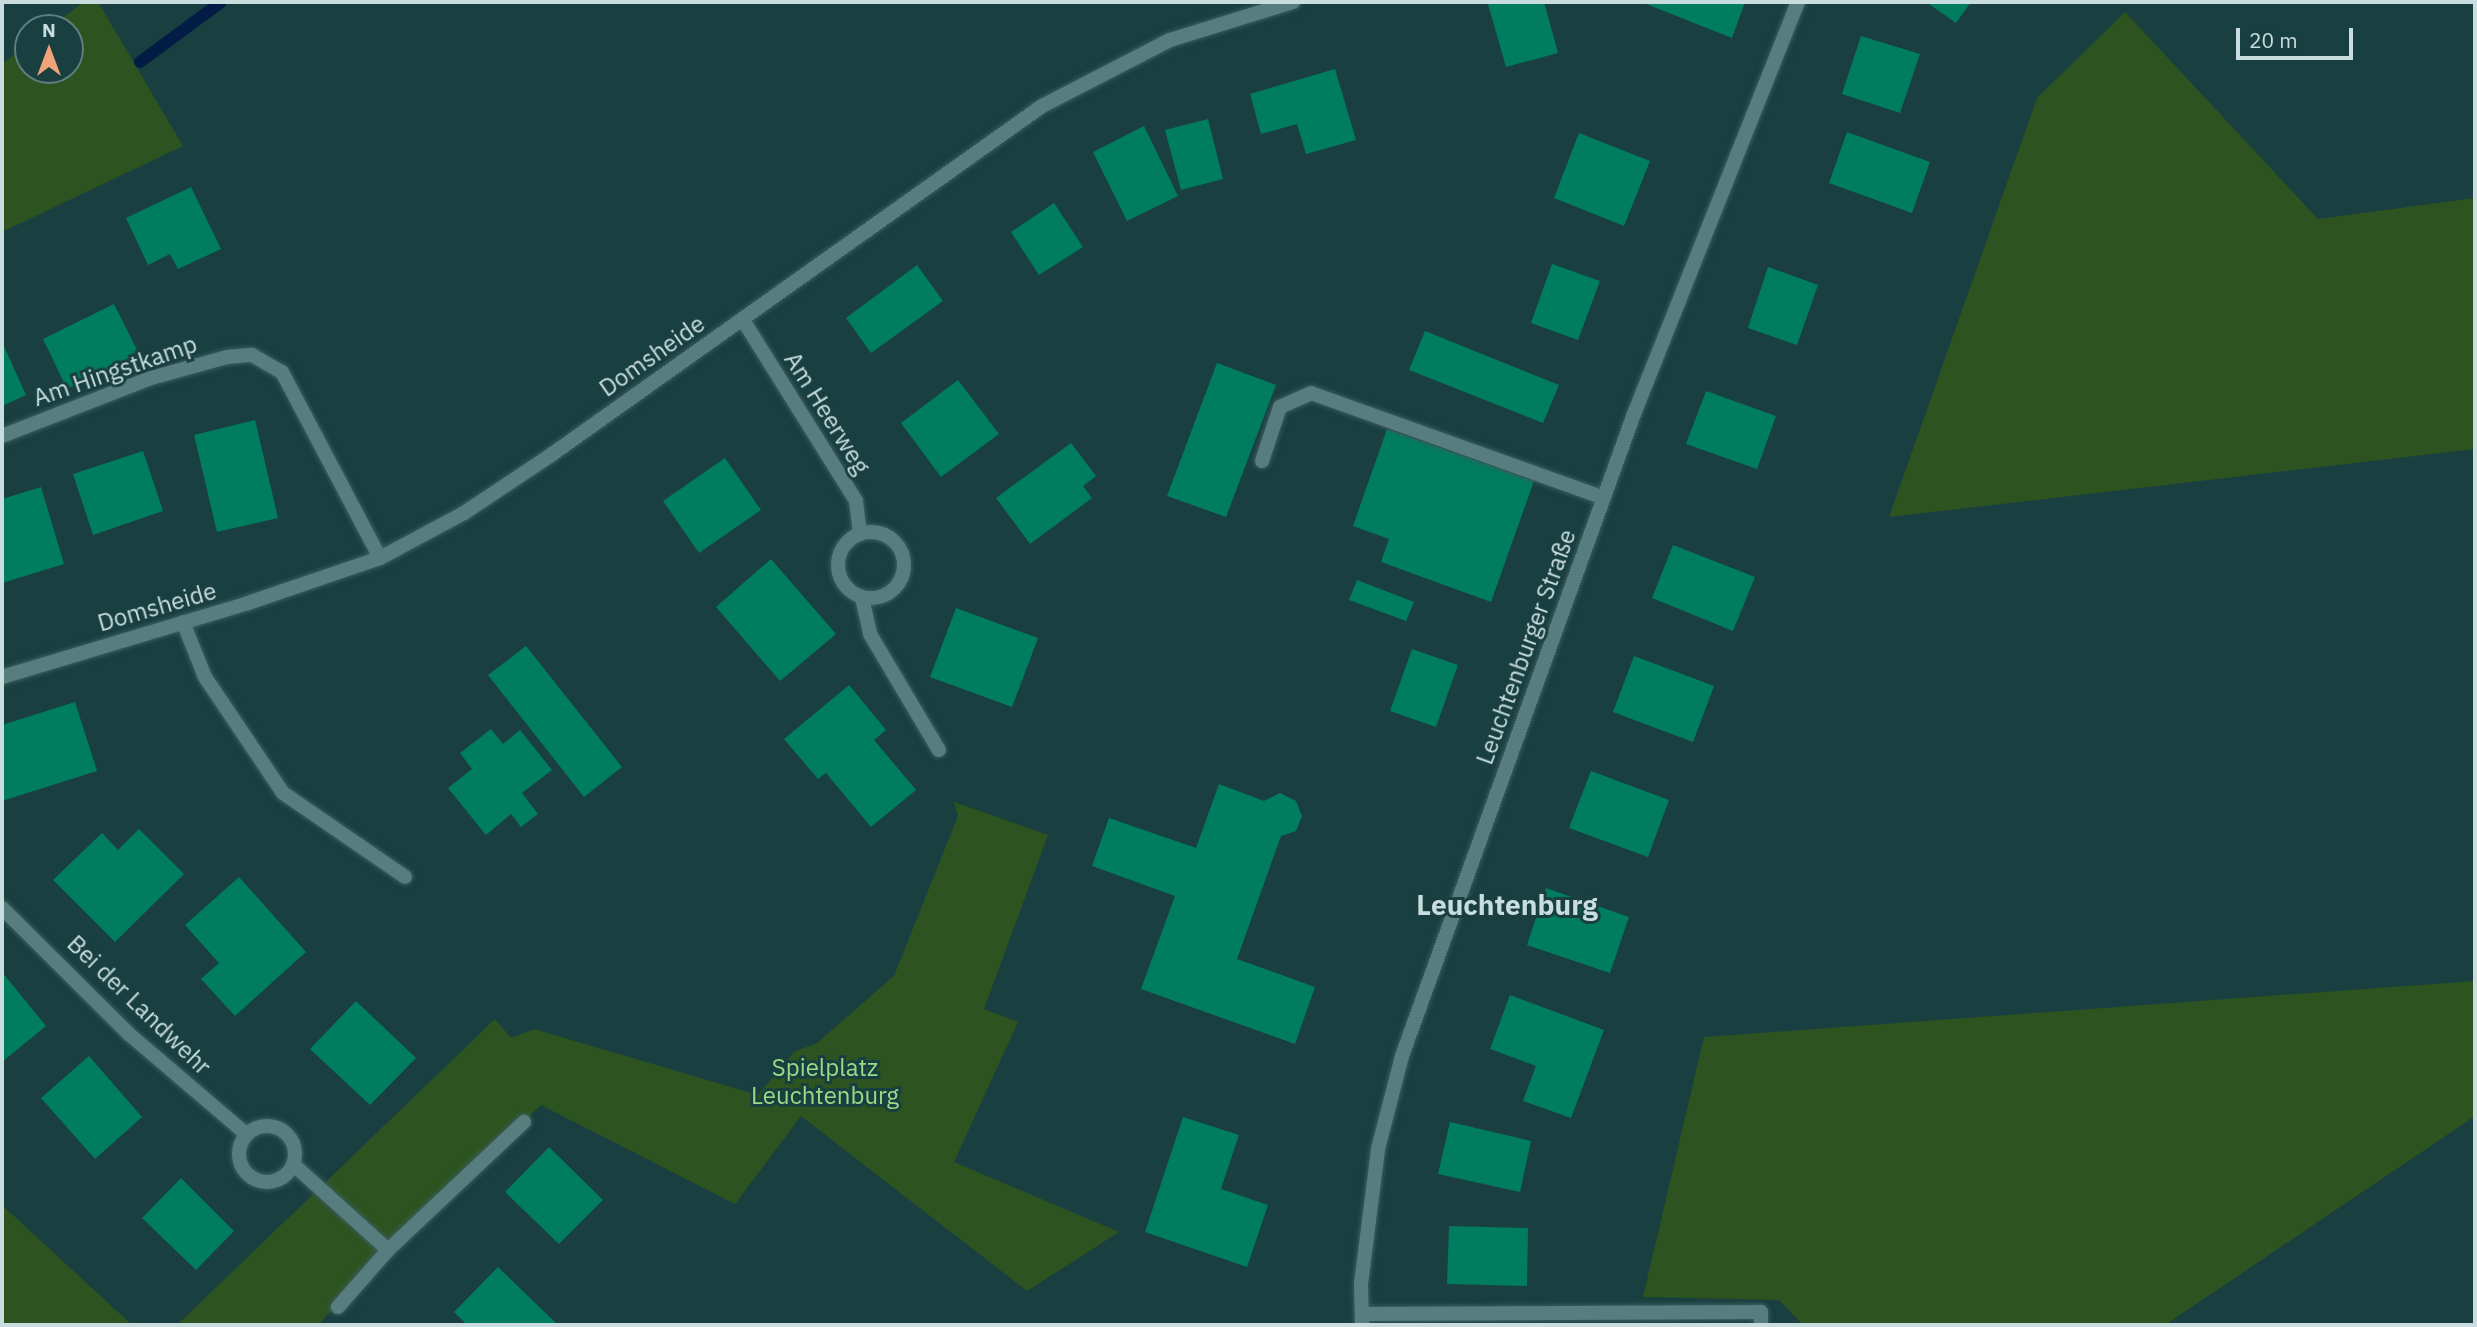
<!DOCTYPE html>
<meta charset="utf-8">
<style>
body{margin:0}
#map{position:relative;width:2477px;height:1327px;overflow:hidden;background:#193f40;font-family:"IBM Plex Sans",sans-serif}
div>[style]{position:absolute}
.green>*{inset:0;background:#2d5420}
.stream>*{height:12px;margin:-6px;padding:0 6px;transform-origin:6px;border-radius:6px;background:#021c45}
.building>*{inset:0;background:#007d5e}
.roads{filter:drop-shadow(0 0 2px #3c5c5e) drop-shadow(0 0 2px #3c5c5e)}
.lane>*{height:14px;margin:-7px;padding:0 7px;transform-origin:7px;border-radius:7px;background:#577d7f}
.street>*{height:14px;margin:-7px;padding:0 7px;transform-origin:7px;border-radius:7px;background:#577d7f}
.street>.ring{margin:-7px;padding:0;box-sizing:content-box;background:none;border:14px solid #577d7f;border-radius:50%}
span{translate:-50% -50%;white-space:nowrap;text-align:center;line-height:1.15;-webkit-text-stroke:6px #193f40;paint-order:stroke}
.street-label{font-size:24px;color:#c9ddde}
.park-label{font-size:24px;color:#99db84}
.quarter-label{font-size:28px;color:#c9ddde;font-weight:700}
.frame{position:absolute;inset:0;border:4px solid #c9ddde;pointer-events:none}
.north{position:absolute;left:14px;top:14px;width:70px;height:70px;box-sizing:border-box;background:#193f40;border:2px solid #5f7e7f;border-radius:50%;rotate:0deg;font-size:19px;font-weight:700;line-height:28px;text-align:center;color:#c9ddde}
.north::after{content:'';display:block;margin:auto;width:24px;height:32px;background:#f0a279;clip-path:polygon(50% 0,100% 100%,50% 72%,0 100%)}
.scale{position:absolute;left:2236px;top:28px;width:117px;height:32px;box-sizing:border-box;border:4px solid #c9ddde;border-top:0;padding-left:9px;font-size:21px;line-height:24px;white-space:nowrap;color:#c9ddde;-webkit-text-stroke:5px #193f40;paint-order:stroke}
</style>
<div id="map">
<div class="green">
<i style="clip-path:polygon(84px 2px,98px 2px,183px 146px,2px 232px,2px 64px,28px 44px,28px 70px,70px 70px,70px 28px,49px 28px)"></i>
<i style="clip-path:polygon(2125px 12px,2318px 219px,2475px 198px,2475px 449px,1889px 517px,2037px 98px)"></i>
<i style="clip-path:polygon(954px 802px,1048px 835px,984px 1009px,1018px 1022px,954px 1162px,1119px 1232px,1027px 1291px,801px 1116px,735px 1204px,541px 1105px,388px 1250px,318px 1325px,177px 1325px,495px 1019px,511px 1038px,534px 1029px,758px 1095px,794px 1052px,817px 1043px,894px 976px,958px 816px)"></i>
<i style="clip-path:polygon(2475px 981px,2475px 1116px,2165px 1325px,1803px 1325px,1779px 1300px,1643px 1297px,1704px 1037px)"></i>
<i style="clip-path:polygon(2px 1205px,132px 1325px,2px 1325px)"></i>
</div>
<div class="stream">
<i style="left:140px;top:62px;width:101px;rotate:-36.5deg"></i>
</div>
<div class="building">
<i style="clip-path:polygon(1544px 2px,1558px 53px,1506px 67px,1488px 4px)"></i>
<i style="clip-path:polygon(1641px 2px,1745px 2px,1732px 38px)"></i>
<i style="clip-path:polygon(1926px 2px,1971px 2px,1956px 23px)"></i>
<i style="clip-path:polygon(1861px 36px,1920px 54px,1900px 113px,1842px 94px)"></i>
<i style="clip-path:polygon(1335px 69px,1356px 140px,1306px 154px,1297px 124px,1261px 134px,1250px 94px)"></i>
<i style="clip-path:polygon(1208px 119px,1223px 179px,1181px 190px,1165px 130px)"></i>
<i style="clip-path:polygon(1144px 126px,1178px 196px,1127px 221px,1093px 152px)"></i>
<i style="clip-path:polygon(1847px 132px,1930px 162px,1912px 213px,1829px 183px)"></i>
<i style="clip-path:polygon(1579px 133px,1650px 161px,1624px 226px,1554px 198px)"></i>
<i style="clip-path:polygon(191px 187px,221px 249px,178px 269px,170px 254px,148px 265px,126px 218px)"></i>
<i style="clip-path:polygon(1054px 203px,1083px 247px,1039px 275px,1011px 232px)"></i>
<i style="clip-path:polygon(1552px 264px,1600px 281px,1578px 340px,1531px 323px)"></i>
<i style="clip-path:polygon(917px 265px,943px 301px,871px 353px,846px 318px)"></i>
<i style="clip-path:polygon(1768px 267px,1818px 285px,1797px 345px,1748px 328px)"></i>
<i style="clip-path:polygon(114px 304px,139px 354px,67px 389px,43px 339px)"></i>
<i style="clip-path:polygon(1425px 331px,1559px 385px,1543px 423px,1409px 370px)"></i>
<i style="clip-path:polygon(2px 342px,26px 395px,2px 406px)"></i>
<i style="clip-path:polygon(1217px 363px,1276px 385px,1226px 517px,1167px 496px)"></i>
<i style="clip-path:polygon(958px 380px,999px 434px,941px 477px,901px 423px)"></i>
<i style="clip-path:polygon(1706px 391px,1776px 416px,1757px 469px,1686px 444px)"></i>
<i style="clip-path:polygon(255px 420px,278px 518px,217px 532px,194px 435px)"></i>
<i style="clip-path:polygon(1387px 429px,1534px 481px,1491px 602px,1381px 562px,1389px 539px,1353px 526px)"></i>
<i style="clip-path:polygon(1071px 443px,1096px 476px,1083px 486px,1092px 498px,1030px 544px,996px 498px)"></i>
<i style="clip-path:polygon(143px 451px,163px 511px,93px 535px,73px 474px)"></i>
<i style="clip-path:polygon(725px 458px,761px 510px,699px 553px,663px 501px)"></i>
<i style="clip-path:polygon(41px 487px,64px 564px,2px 583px,2px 499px)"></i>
<i style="clip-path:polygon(1673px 545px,1755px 577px,1733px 631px,1652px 598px)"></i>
<i style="clip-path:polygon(771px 559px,836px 634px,780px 681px,716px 607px)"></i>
<i style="clip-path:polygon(1357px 580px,1414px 602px,1406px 621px,1349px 600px)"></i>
<i style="clip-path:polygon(956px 608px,1038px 638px,1012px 707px,930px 677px)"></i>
<i style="clip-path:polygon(526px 646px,622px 767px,584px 797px,488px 675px)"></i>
<i style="clip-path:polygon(1412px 649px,1458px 665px,1436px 727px,1390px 711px)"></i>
<i style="clip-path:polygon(1634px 656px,1714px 686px,1693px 742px,1613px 712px)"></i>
<i style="clip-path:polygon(849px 685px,886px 730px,874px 740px,916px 790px,871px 827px,826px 773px,818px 779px,784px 739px)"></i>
<i style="clip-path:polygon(75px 702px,97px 771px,2px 801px,2px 725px)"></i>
<i style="clip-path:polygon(491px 729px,503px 744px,520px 730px,552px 770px,522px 793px,538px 814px,521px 827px,511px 814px,486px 835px,448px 788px,472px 769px,460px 753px)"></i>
<i style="clip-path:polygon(1591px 771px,1669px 800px,1648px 857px,1569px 828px)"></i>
<i style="clip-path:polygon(1219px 784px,1264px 801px,1280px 793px,1296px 801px,1302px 816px,1296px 831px,1281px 836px,1237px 959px,1315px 987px,1295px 1044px,1141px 989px,1175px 896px,1092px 866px,1109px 818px,1196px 848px)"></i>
<i style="clip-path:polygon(139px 829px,184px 874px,115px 942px,53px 880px,102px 833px,118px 850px)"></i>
<i style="clip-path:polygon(239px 877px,306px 952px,235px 1016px,201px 979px,219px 963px,185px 925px)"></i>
<i style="clip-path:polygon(1546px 888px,1629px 917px,1610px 973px,1527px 945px)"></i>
<i style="clip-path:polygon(2px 972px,46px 1026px,2px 1062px)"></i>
<i style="clip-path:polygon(1510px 995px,1604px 1030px,1571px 1118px,1523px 1101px,1536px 1066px,1490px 1049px)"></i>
<i style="clip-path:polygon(356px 1001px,416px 1058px,370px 1105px,310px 1049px)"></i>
<i style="clip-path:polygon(89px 1056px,142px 1117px,95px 1159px,41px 1098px)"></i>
<i style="clip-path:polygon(1183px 1117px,1239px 1135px,1221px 1189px,1268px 1205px,1247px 1267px,1145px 1232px)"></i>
<i style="clip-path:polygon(1450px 1122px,1531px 1141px,1520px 1192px,1438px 1174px)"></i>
<i style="clip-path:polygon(549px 1147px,603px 1200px,559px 1244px,505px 1192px)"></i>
<i style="clip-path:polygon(181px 1178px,234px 1231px,196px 1270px,142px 1218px)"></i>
<i style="clip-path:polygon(1449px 1226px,1528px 1228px,1527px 1286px,1447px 1284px)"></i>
<i style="clip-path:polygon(498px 1267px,557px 1324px,556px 1325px,467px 1325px,454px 1312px)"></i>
</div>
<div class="roads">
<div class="lane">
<i style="left:1262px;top:461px;width:57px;rotate:-71.6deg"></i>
<i style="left:1280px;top:407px;width:34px;rotate:-24deg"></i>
<i style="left:1311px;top:393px;width:311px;rotate:19.7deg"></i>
<i style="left:862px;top:598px;width:37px;rotate:77deg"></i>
<i style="left:870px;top:634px;width:135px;rotate:59.3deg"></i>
<i style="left:183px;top:622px;width:59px;rotate:68.2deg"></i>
<i style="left:205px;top:677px;width:140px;rotate:56.1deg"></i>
<i style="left:283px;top:793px;width:148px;rotate:34.5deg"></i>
<i style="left:1363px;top:1314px;width:398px;rotate:-0.3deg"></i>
<i style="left:1761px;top:1312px;width:13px;rotate:90deg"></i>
</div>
<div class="street">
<i style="left:743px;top:320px;width:213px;rotate:58deg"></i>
<i style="left:856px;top:501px;width:33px;rotate:83deg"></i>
<i style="left:2px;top:436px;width:160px;rotate:-21.3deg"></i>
<i style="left:151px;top:378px;width:79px;rotate:-15.4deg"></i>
<i style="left:227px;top:357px;width:25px;rotate:-5deg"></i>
<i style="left:252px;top:355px;width:34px;rotate:30deg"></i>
<i style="left:282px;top:372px;width:210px;rotate:62.2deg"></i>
<i class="ring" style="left:838px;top:532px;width:52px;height:52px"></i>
<i style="left:2px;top:677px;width:257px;rotate:-16.7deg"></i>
<i style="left:248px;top:603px;width:139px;rotate:-18.8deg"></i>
<i style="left:380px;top:558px;width:95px;rotate:-28.2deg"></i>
<i style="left:464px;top:513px;width:105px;rotate:-33.7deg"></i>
<i style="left:551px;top:455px;width:602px;rotate:-35.4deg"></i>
<i style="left:1042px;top:106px;width:144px;rotate:-27.3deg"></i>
<i style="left:1170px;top:40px;width:129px;rotate:-17.2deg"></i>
<i style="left:2px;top:908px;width:179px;rotate:44.8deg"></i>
<i style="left:129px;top:1034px;width:154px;rotate:40.5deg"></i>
<i class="ring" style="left:239px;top:1126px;width:42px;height:42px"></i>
<i style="left:294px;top:1165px;width:127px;rotate:42.1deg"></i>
<i style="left:388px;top:1250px;width:76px;rotate:131.3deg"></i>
<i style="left:388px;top:1250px;width:187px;rotate:-43.3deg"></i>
<i style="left:1362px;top:1325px;width:41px;rotate:-91.4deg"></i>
<i style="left:1361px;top:1284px;width:136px;rotate:-82.8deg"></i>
<i style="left:1378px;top:1149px;width:96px;rotate:-75.5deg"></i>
<i style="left:1402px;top:1056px;width:683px;rotate:-70.13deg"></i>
<i style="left:1634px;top:414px;width:443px;rotate:-68.3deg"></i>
</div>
</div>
<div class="street-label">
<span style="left:652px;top:356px;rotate:-35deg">Domsheide</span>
<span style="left:115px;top:371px;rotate:-19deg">Am Hingstkamp</span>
<span style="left:827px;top:413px;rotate:58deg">Am Heerweg</span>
<span style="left:157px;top:607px;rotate:-16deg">Domsheide</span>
<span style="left:1526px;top:647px;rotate:-70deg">Leuchtenburger Straße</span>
<span style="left:139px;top:1005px;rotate:44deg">Bei der Landwehr</span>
</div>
<div class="park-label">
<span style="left:825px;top:1082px">Spielplatz<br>Leuchtenburg</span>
</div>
<div class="quarter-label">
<span style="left:1507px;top:905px">Leuchtenburg</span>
</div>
<div class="frame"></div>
<div class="north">N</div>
<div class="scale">20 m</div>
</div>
